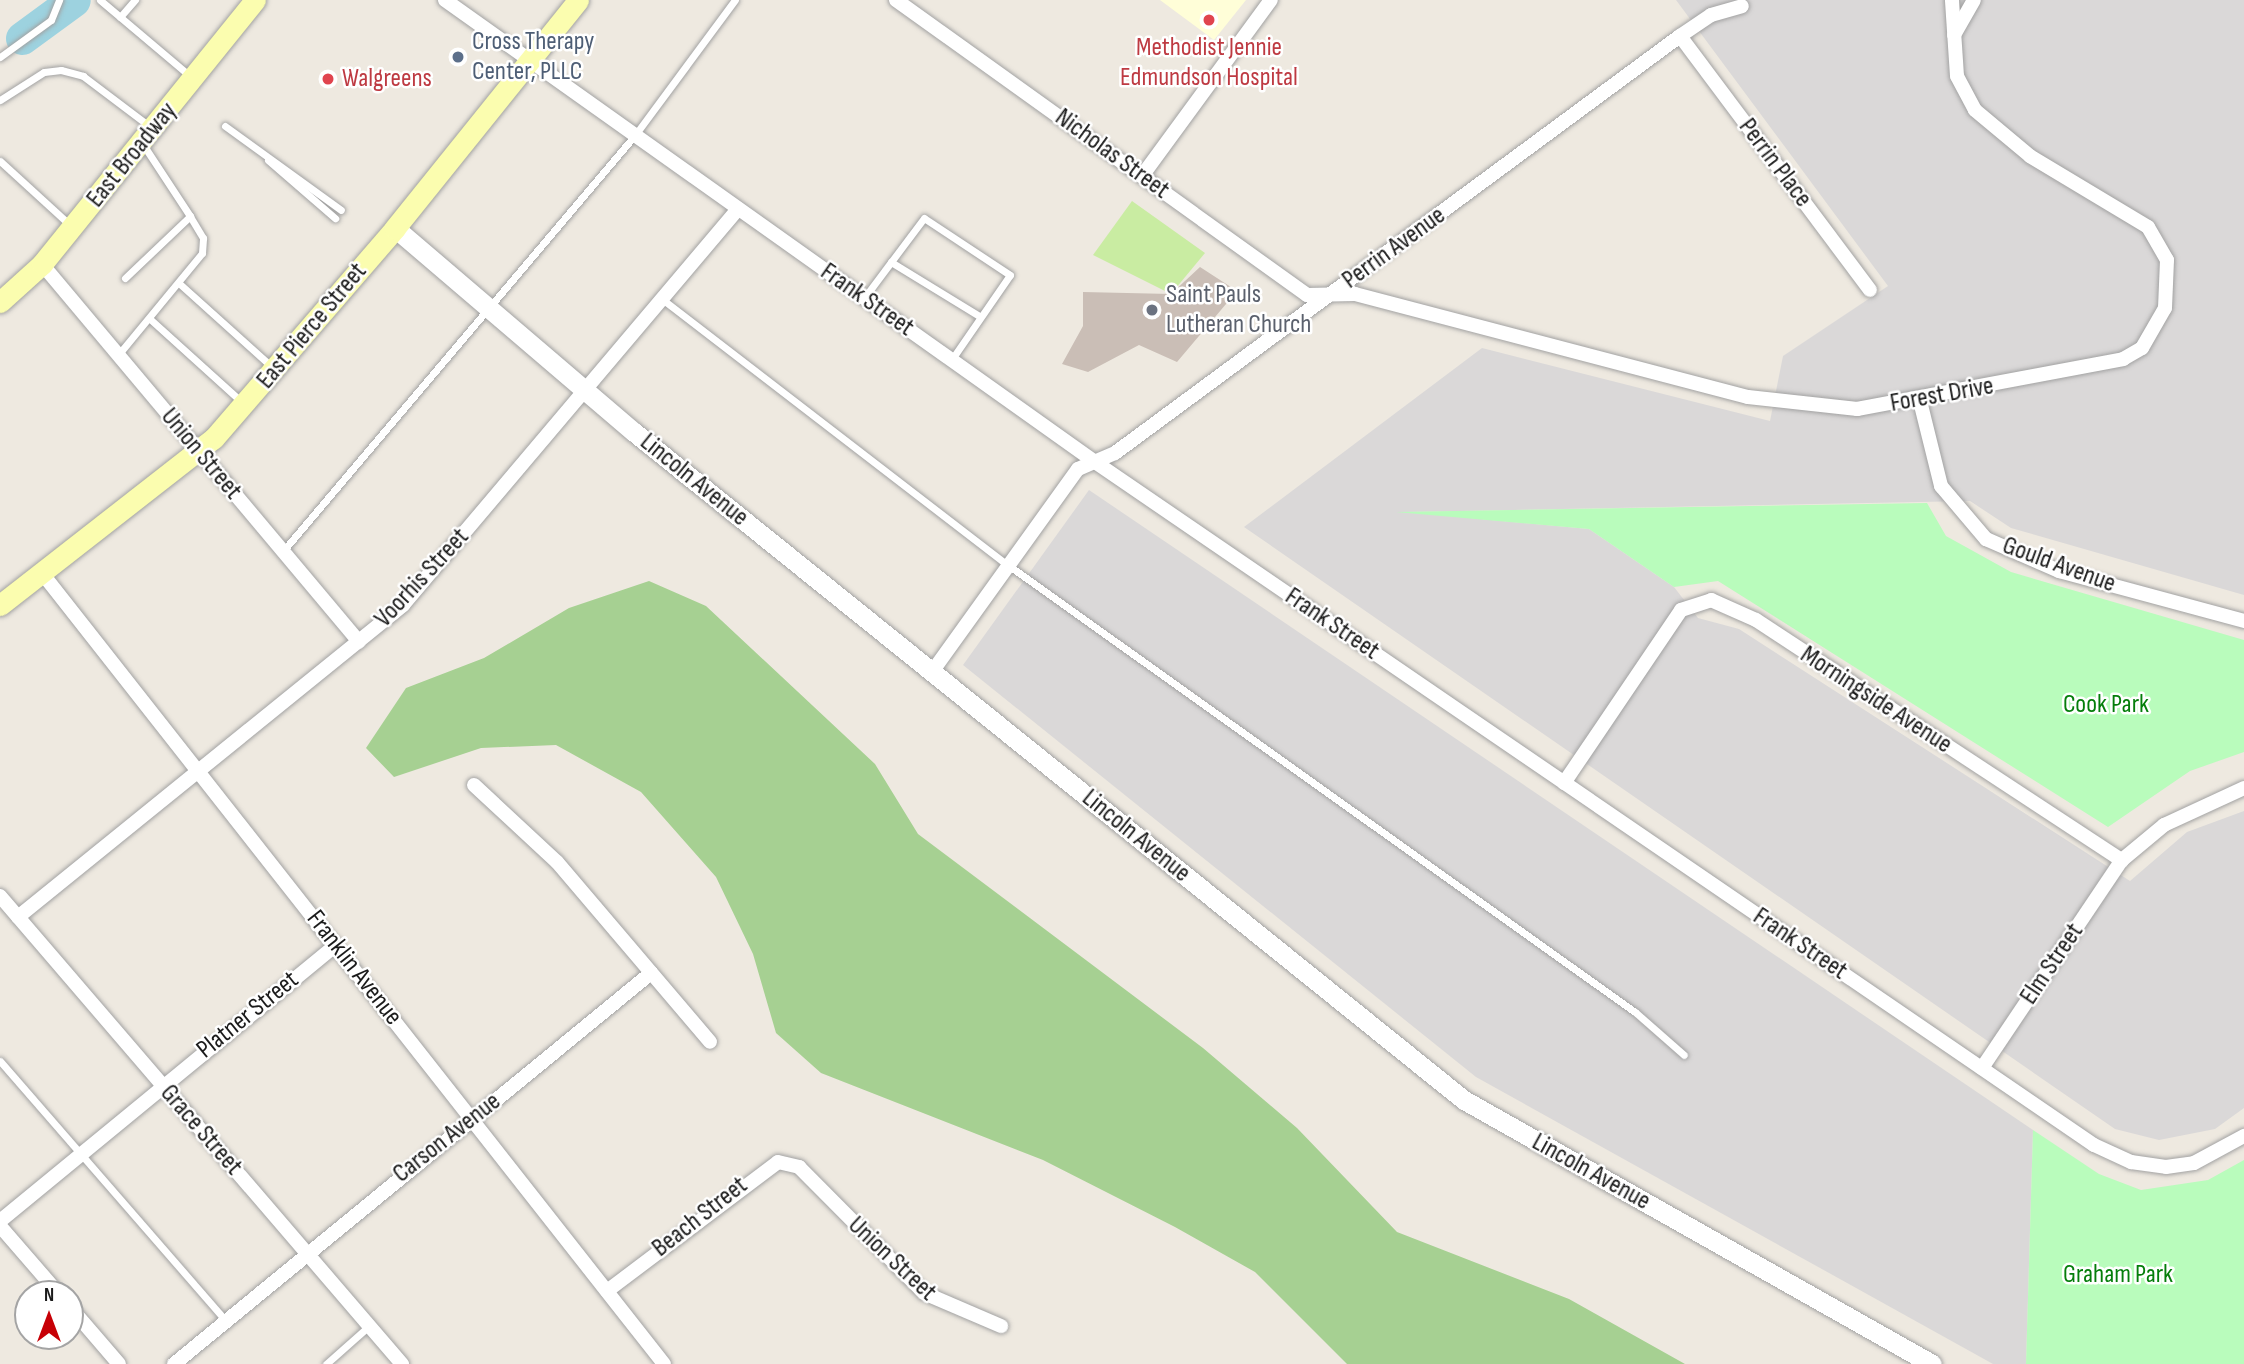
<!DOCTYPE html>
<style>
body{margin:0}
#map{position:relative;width:2244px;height:1364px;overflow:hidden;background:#eee9e0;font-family:"Sofia Sans Condensed",sans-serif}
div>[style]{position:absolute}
.residential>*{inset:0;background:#dad8d8}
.education>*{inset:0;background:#fffed8}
.grass>*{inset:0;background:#c9eca2}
.forest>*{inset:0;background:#a6d092}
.park>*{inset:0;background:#b9fcbc}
.river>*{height:33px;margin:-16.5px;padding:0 16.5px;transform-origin:16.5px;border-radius:16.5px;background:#9dd2df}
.building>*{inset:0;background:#cabeb6}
.roads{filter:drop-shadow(0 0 2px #a2a2a2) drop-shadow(0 0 2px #a2a2a2)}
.service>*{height:7px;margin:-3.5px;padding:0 3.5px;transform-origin:3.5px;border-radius:3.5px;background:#fff}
.minor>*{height:14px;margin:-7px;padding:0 7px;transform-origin:7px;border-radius:7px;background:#fff}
.tertiary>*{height:19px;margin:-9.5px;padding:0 9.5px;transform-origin:9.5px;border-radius:9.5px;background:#fff}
.secondary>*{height:21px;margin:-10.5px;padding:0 10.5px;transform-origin:10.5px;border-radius:10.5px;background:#fbfdaf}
.dots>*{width:19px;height:19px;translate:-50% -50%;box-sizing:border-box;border:4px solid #fff;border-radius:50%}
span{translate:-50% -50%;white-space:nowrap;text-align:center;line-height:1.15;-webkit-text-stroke:5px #fff;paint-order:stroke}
.service-label{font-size:26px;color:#4e5e75}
.left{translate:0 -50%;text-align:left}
.health-label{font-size:26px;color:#be3a42}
.street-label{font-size:26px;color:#1b1b1b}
.worship-label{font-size:26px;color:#5b616d}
.park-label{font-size:26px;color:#057e0b}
.north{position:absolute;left:14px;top:1280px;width:70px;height:70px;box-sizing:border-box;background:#fff;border:2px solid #a4a4a4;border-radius:50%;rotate:0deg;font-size:19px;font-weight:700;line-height:28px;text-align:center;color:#1b1b1b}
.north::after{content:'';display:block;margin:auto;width:24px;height:32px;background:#c70006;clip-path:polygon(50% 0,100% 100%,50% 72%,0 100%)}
</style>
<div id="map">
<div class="residential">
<i style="clip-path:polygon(1676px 0,2244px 0,2244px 595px,2011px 528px,1970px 501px,1406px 512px,1589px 529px,1674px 587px,1698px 618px,1739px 629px,2130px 881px,2187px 832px,2244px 811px,2244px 1108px,2215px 1129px,2159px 1140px,2115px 1129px,1244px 527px,1482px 348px,1770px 421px,1783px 356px,1888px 286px)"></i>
<i style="clip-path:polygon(1089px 490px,2033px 1130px,2026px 1364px,1993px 1364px,1476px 1077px,963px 665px)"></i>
</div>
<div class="education">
<i style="clip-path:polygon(1160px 0,1246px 0,1214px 40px)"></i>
</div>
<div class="grass">
<i style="clip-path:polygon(1132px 201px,1205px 253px,1171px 294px,1093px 255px)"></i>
</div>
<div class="forest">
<i style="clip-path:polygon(649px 581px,706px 606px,875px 764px,918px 834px,1203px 1048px,1297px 1128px,1397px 1232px,1569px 1299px,1685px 1364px,1347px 1364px,1255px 1272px,1175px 1227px,1043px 1160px,821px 1073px,776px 1033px,753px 954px,716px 877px,641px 792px,556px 745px,481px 748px,394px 777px,366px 748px,406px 688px,484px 658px,569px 608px)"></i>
</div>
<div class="park">
<i style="clip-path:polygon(1927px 503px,1946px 536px,2011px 572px,2244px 640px,2244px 752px,2190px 771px,2108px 827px,1718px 581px,1674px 587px,1589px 529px,1396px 512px)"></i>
<i style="clip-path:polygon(2033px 1130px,2099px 1174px,2141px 1190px,2208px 1180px,2244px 1160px,2244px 1364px,2026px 1364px)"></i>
</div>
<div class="river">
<i style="left:22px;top:38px;width:64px;rotate:-36.2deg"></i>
</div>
<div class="building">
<i style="clip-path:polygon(1200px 267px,1237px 291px,1177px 362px,1139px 345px,1088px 372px,1062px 364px,1083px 326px,1083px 292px,1171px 294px)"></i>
</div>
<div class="roads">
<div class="service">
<i style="left:100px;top:0;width:118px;rotate:40.2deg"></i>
<i style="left:120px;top:17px;width:23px;rotate:-49deg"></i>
<i style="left:0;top:57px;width:63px;rotate:-36deg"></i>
<i style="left:51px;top:20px;width:22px;rotate:-68deg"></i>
<i style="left:0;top:100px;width:52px;rotate:-32.5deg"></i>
<i style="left:44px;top:72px;width:17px;rotate:-7deg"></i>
<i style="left:61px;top:70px;width:23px;rotate:15deg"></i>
<i style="left:83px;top:76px;width:83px;rotate:37.1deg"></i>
<i style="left:225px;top:126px;width:143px;rotate:35.9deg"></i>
<i style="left:268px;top:160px;width:89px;rotate:40.9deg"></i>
<i style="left:0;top:161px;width:93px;rotate:42.4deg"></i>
<i style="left:125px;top:278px;width:90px;rotate:-43.6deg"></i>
<i style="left:190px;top:216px;width:87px;rotate:-123.3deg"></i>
<i style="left:181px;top:285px;width:122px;rotate:42deg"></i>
<i style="left:864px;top:298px;width:45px;rotate:-53.1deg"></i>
<i style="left:662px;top:299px;width:436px;rotate:37.6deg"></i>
<i style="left:1008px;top:565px;width:770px;rotate:35.49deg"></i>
<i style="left:1635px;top:1012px;width:65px;rotate:41.3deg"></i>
<i style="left:150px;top:319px;width:125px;rotate:42.1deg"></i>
<i style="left:118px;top:355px;width:132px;rotate:-50.5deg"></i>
<i style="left:202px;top:253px;width:15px;rotate:-86deg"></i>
<i style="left:203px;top:238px;width:26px;rotate:-121deg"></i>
<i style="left:952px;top:359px;width:102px;rotate:-55.4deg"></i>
<i style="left:1010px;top:275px;width:103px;rotate:-146.5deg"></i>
<i style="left:924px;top:218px;width:55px;rotate:126.9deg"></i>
<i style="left:891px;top:262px;width:103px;rotate:31.5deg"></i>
<i style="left:283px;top:551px;width:545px;rotate:-49.76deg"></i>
<i style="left:635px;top:135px;width:168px;rotate:-53.5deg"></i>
<i style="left:0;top:1061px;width:344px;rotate:49deg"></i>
<i style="left:326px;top:1364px;width:57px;rotate:-41.5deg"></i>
</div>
<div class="minor">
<i style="left:445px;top:0;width:797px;rotate:35.4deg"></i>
<i style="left:1095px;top:462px;width:1210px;rotate:34.36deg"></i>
<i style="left:2094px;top:1145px;width:41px;rotate:24.7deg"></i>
<i style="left:2131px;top:1162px;width:35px;rotate:8deg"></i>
<i style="left:2166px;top:1167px;width:28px;rotate:-8deg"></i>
<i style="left:2194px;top:1163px;width:57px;rotate:-28.4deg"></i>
<i style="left:896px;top:0;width:506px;rotate:35.67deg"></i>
<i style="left:1307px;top:295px;width:48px;rotate:-1.2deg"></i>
<i style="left:1355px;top:294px;width:406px;rotate:14.7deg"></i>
<i style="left:1748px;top:397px;width:110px;rotate:6.3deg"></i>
<i style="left:1857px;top:409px;width:271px;rotate:-10.6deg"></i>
<i style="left:2123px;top:359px;width:22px;rotate:-30deg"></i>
<i style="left:2142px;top:348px;width:46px;rotate:-60.1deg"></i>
<i style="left:2165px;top:308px;width:48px;rotate:-87.6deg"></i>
<i style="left:2167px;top:260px;width:38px;rotate:-120deg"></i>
<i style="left:2148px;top:227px;width:138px;rotate:-149deg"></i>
<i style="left:2030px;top:156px;width:72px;rotate:-140.1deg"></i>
<i style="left:1975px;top:110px;width:38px;rotate:-118deg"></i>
<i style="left:1957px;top:76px;width:76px;rotate:-93.8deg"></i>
<i style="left:1954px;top:35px;width:40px;rotate:-60.3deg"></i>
<i style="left:1680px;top:36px;width:317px;rotate:53.2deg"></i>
<i style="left:1142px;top:176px;width:218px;rotate:-53.8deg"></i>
<i style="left:42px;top:264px;width:493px;rotate:50deg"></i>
<i style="left:1920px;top:401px;width:88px;rotate:76.1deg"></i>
<i style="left:1941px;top:486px;width:70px;rotate:49.7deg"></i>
<i style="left:1986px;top:539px;width:80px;rotate:23.7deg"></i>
<i style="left:2059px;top:571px;width:192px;rotate:15.1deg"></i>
<i style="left:42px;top:573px;width:1006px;rotate:51.82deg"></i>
<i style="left:932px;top:672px;width:250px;rotate:-54.3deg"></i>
<i style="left:1078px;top:469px;width:40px;rotate:-23.4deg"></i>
<i style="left:1115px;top:453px;width:702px;rotate:-36.43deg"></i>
<i style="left:1680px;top:36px;width:37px;rotate:-34deg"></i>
<i style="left:1711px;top:15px;width:32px;rotate:-16deg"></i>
<i style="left:1564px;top:783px;width:209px;rotate:-55.9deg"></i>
<i style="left:1681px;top:610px;width:32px;rotate:-18deg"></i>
<i style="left:1711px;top:600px;width:49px;rotate:24deg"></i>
<i style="left:1756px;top:620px;width:438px;rotate:33.3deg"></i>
<i style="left:474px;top:785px;width:113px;rotate:42.9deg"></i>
<i style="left:557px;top:862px;width:236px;rotate:49.6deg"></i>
<i style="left:0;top:896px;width:617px;rotate:49.34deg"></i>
<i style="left:18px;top:917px;width:496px;rotate:-39deg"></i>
<i style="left:403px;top:605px;width:519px;rotate:-49.77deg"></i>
<i style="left:1982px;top:1068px;width:251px;rotate:-56.1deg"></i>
<i style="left:2122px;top:860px;width:55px;rotate:-39.8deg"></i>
<i style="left:2164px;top:825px;width:88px;rotate:-24.8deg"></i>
<i style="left:0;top:1221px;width:435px;rotate:-39.4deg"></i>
<i style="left:0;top:1226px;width:90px;rotate:49.1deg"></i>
<i style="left:607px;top:1291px;width:214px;rotate:-37deg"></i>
<i style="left:778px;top:1162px;width:22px;rotate:13deg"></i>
<i style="left:799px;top:1167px;width:177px;rotate:45.2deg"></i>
<i style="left:924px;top:1293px;width:84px;rotate:23.2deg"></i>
<i style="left:70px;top:1307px;width:75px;rotate:49.3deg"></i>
<i style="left:174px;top:1364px;width:617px;rotate:-39.34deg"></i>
</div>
<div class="tertiary">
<i style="left:395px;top:228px;width:314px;rotate:40.5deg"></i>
<i style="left:634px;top:432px;width:1065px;rotate:38.83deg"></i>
<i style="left:1464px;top:1100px;width:537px;rotate:29.43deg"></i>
</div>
<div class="secondary">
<i style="left:0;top:302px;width:57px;rotate:-42.1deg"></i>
<i style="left:42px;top:264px;width:339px;rotate:-51.1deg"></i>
<i style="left:0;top:605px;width:271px;rotate:-38deg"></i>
<i style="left:214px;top:438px;width:277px;rotate:-49.2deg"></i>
<i style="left:395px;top:228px;width:292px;rotate:-51.2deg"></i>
</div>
</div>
<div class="dots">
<i style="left:1209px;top:20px;background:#e0444e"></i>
<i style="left:458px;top:57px;background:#5c6f8a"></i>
<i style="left:328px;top:79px;background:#e0444e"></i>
<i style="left:1152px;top:310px;background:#6b7280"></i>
</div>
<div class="service-label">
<span class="left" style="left:472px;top:57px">Cross Therapy<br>Center, PLLC</span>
</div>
<div class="health-label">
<span style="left:1209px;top:63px">Methodist Jennie<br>Edmundson Hospital</span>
<span class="left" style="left:342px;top:79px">Walgreens</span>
</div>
<div class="street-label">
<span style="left:1112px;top:154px;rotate:36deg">Nicholas Street</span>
<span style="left:132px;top:155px;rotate:-51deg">East Broadway</span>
<span style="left:1775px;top:163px;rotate:53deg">Perrin Place</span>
<span style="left:1394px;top:248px;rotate:-36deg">Perrin Avenue</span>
<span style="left:867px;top:300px;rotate:35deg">Frank Street</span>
<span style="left:312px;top:326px;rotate:-50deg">East Pierce Street</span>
<span style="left:1942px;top:395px;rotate:-10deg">Forest Drive</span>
<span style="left:201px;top:454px;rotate:50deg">Union Street</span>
<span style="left:694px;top:480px;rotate:39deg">Lincoln Avenue</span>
<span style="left:2059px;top:565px;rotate:20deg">Gould Avenue</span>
<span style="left:422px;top:578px;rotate:-47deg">Voorhis Street</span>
<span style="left:1332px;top:624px;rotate:34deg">Frank Street</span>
<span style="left:1876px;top:700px;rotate:33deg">Morningside Avenue</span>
<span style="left:1136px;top:836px;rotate:39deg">Lincoln Avenue</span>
<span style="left:1800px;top:944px;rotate:34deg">Frank Street</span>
<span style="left:2052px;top:964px;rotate:-56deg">Elm Street</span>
<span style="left:354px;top:968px;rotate:52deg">Franklin Avenue</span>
<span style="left:248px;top:1015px;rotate:-39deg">Platner Street</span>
<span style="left:201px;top:1130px;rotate:49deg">Grace Street</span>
<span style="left:447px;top:1138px;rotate:-38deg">Carson Avenue</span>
<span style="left:1591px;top:1172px;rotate:29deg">Lincoln Avenue</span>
<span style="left:700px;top:1217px;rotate:-38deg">Beach Street</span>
<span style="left:892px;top:1259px;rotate:43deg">Union Street</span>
</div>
<div class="worship-label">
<span class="left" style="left:1166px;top:310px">Saint Pauls<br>Lutheran Church</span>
</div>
<div class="park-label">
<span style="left:2106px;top:705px">Cook Park</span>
<span style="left:2118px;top:1275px">Graham Park</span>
</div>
<div class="north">N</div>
</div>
